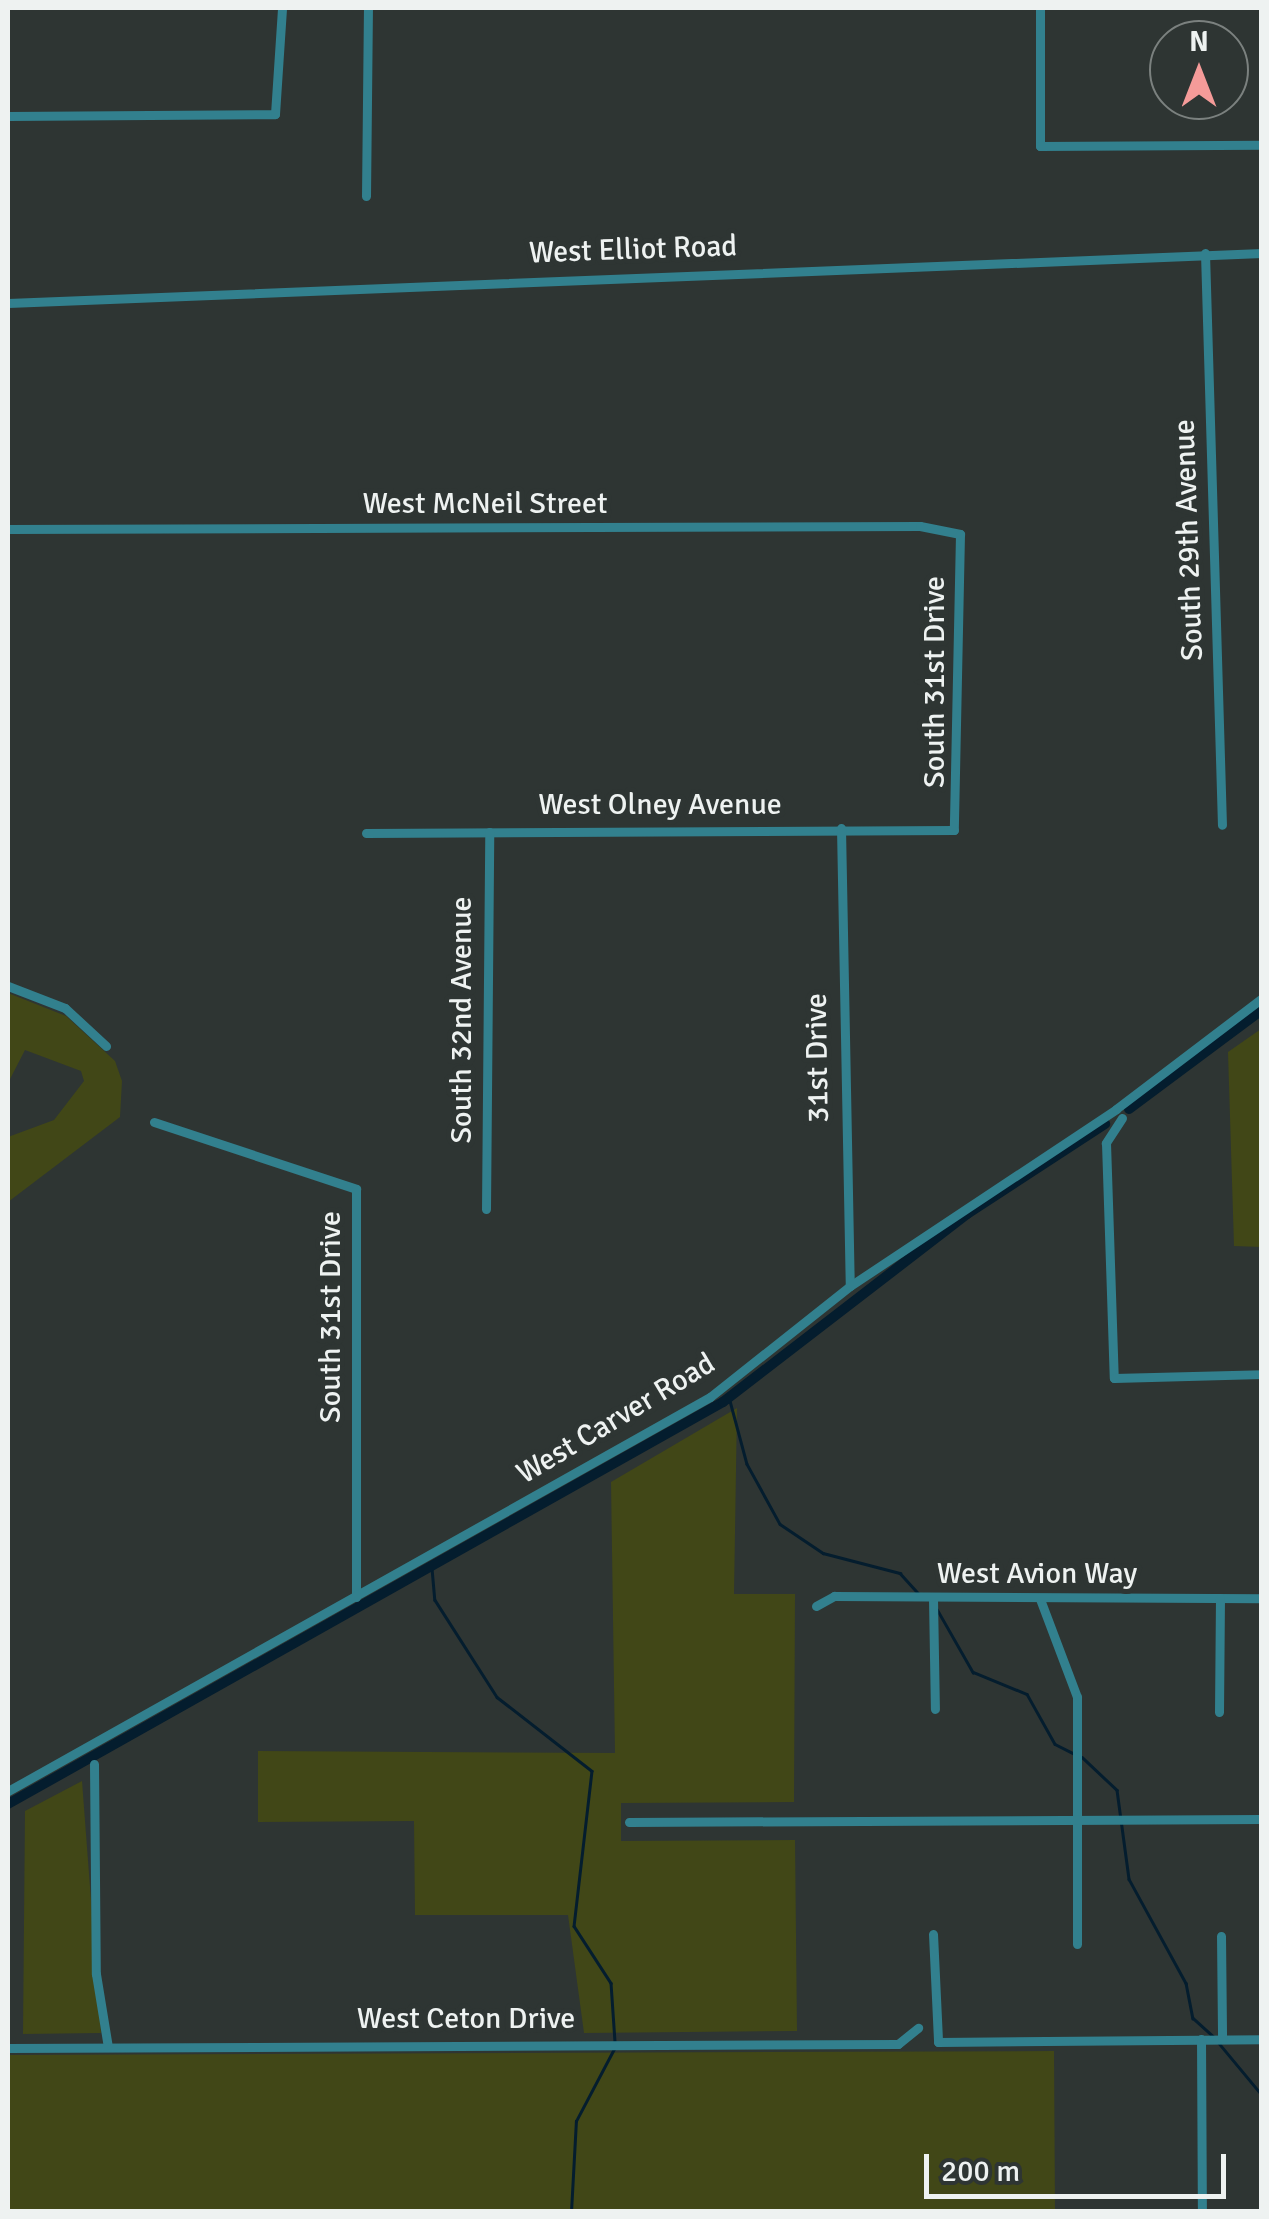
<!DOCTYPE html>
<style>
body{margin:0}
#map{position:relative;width:1269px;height:2219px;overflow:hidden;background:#2e3533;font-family:Signika,sans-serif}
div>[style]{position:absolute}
.green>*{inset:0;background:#414717}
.stream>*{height:2.5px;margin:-1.25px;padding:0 1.25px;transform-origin:1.25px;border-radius:1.25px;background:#041d2e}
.canal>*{height:10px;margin:-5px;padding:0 5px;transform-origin:5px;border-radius:5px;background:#041d2e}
.minor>*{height:9px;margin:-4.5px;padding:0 4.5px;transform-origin:4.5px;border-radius:4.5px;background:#32808e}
span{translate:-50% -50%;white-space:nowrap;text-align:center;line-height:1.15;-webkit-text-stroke:10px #2e3533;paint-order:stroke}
.street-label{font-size:30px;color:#eef2f1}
.frame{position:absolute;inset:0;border:10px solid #eef2f1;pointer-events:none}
.north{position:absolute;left:1149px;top:20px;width:100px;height:100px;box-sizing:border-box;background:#2e3533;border:2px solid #7b817f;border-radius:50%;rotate:0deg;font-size:28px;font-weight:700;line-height:40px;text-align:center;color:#eef2f1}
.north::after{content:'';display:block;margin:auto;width:35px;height:45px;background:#f59b99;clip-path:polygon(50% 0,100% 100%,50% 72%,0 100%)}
.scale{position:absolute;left:924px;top:2154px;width:302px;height:45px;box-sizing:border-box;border:5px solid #eef2f1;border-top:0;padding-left:12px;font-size:30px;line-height:35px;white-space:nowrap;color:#eef2f1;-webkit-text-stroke:8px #2e3533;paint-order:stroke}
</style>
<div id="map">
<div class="green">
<i style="clip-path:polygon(8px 993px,66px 1016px,115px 1061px,122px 1081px,120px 1117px,8px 1202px,8px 1137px,54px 1120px,84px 1081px,81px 1071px,25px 1050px,8px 1083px)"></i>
<i style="clip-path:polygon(1261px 1029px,1261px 1247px,1234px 1246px,1228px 1052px)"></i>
<i style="clip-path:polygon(737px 1408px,734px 1594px,795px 1594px,794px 1802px,621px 1803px,621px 1841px,795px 1840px,797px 2031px,584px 2033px,568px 1915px,415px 1915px,414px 1821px,258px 1822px,258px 1751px,615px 1753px,611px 1482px)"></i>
<i style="clip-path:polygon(82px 1781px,101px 2033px,23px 2034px,25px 1811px)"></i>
<i style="clip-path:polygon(1054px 2051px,1055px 2211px,8px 2211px,8px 2055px)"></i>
</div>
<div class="stream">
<i style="left:729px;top:1397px;width:69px;rotate:75deg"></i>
<i style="left:747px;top:1464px;width:68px;rotate:61.2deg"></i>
<i style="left:780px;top:1524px;width:52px;rotate:34deg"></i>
<i style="left:823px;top:1553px;width:80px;rotate:14.6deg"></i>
<i style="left:900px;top:1573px;width:27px;rotate:48deg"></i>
<i style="left:432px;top:1568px;width:32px;rotate:85deg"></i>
<i style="left:435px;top:1600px;width:115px;rotate:57.4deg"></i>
<i style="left:497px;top:1697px;width:120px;rotate:37.9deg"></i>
<i style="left:592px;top:1771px;width:156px;rotate:96.6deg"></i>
<i style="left:574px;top:1926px;width:68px;rotate:57deg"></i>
<i style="left:611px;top:1983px;width:59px;rotate:86.1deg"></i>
<i style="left:937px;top:1609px;width:73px;rotate:60.3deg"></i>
<i style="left:973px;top:1672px;width:58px;rotate:22.2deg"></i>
<i style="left:1027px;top:1694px;width:57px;rotate:60.8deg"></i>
<i style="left:1055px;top:1744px;width:22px;rotate:27deg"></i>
<i style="left:1082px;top:1757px;width:48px;rotate:43.3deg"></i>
<i style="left:1117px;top:1790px;width:90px;rotate:82.3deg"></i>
<i style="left:1129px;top:1879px;width:119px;rotate:61.3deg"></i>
<i style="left:1186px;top:1983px;width:36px;rotate:79deg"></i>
<i style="left:1193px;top:2018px;width:27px;rotate:42deg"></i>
<i style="left:1218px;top:2042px;width:69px;rotate:50.3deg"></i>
<i style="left:571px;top:2212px;width:91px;rotate:-86.9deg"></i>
<i style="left:576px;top:2121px;width:81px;rotate:-62.2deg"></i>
</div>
<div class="canal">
<i style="left:1129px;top:1109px;width:166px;rotate:-36.7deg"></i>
<i style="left:8px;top:1804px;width:820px;rotate:-29.35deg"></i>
<i style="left:723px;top:1402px;width:308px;rotate:-37.6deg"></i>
<i style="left:967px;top:1214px;width:165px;rotate:-33.1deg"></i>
</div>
<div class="minor">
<i style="left:1040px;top:8px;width:138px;rotate:90deg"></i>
<i style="left:1040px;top:146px;width:222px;rotate:-0.3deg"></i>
<i style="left:8px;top:116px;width:267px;rotate:-0.4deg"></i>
<i style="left:275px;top:114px;width:106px;rotate:-86.2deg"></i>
<i style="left:366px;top:196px;width:188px;rotate:-89.4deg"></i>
<i style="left:1205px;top:253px;width:572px;rotate:88.3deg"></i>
<i style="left:8px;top:303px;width:1255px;rotate:-2.28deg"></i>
<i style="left:8px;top:529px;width:912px;rotate:-0.19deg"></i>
<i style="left:920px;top:526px;width:41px;rotate:11.3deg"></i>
<i style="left:960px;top:534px;width:296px;rotate:91.2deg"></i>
<i style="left:954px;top:830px;width:588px;rotate:179.71deg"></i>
<i style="left:841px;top:828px;width:458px;rotate:88.9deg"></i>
<i style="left:8px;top:986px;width:61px;rotate:21.1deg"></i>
<i style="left:65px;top:1008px;width:56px;rotate:42.8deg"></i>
<i style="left:1122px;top:1118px;width:30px;rotate:123deg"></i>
<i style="left:1106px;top:1143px;width:235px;rotate:88.1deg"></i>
<i style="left:1114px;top:1378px;width:148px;rotate:-1.5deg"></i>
<i style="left:154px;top:1122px;width:213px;rotate:18.3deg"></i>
<i style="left:356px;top:1189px;width:408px;rotate:90deg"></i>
<i style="left:486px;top:1209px;width:377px;rotate:-89.5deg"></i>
<i style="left:933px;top:1599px;width:110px;rotate:89deg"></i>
<i style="left:1040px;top:1599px;width:105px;rotate:69.3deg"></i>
<i style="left:1077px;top:1697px;width:247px;rotate:90deg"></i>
<i style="left:816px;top:1606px;width:21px;rotate:-29deg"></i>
<i style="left:834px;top:1596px;width:428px;rotate:0.3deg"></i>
<i style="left:1219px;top:1712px;width:114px;rotate:-89.5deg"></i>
<i style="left:94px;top:1764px;width:210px;rotate:89.5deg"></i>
<i style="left:96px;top:1974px;width:74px;rotate:80.7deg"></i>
<i style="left:8px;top:1791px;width:805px;rotate:-29.3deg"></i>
<i style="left:710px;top:1397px;width:179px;rotate:-38.4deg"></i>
<i style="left:850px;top:1286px;width:320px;rotate:-33.6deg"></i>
<i style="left:1116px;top:1109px;width:183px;rotate:-37.2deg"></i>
<i style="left:629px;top:1822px;width:633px;rotate:-0.27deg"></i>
<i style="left:933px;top:1934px;width:108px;rotate:87.3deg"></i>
<i style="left:938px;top:2042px;width:324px;rotate:-0.5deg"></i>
<i style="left:1221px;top:1936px;width:103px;rotate:89.4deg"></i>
<i style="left:1201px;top:2039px;width:173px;rotate:89.7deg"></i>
<i style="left:8px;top:2048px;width:890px;rotate:-0.26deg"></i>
<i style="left:898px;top:2044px;width:26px;rotate:-39deg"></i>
</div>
<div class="street-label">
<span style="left:633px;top:250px;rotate:-2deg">West Elliot Road</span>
<span style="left:485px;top:504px">West McNeil Street</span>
<span style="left:1189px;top:540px;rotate:-92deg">South 29th Avenue</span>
<span style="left:935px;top:682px;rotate:-90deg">South 31st Drive</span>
<span style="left:660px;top:805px">West Olney Avenue</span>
<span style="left:462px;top:1020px;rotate:-90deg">South 32nd Avenue</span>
<span style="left:818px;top:1058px;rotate:-91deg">31st Drive</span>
<span style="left:331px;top:1317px;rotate:-90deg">South 31st Drive</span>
<span style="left:616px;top:1419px;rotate:-31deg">West Carver Road</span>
<span style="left:1037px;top:1574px">West Avion Way</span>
<span style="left:466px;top:2019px">West Ceton Drive</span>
</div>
<div class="frame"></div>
<div class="north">N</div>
<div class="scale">200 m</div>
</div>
